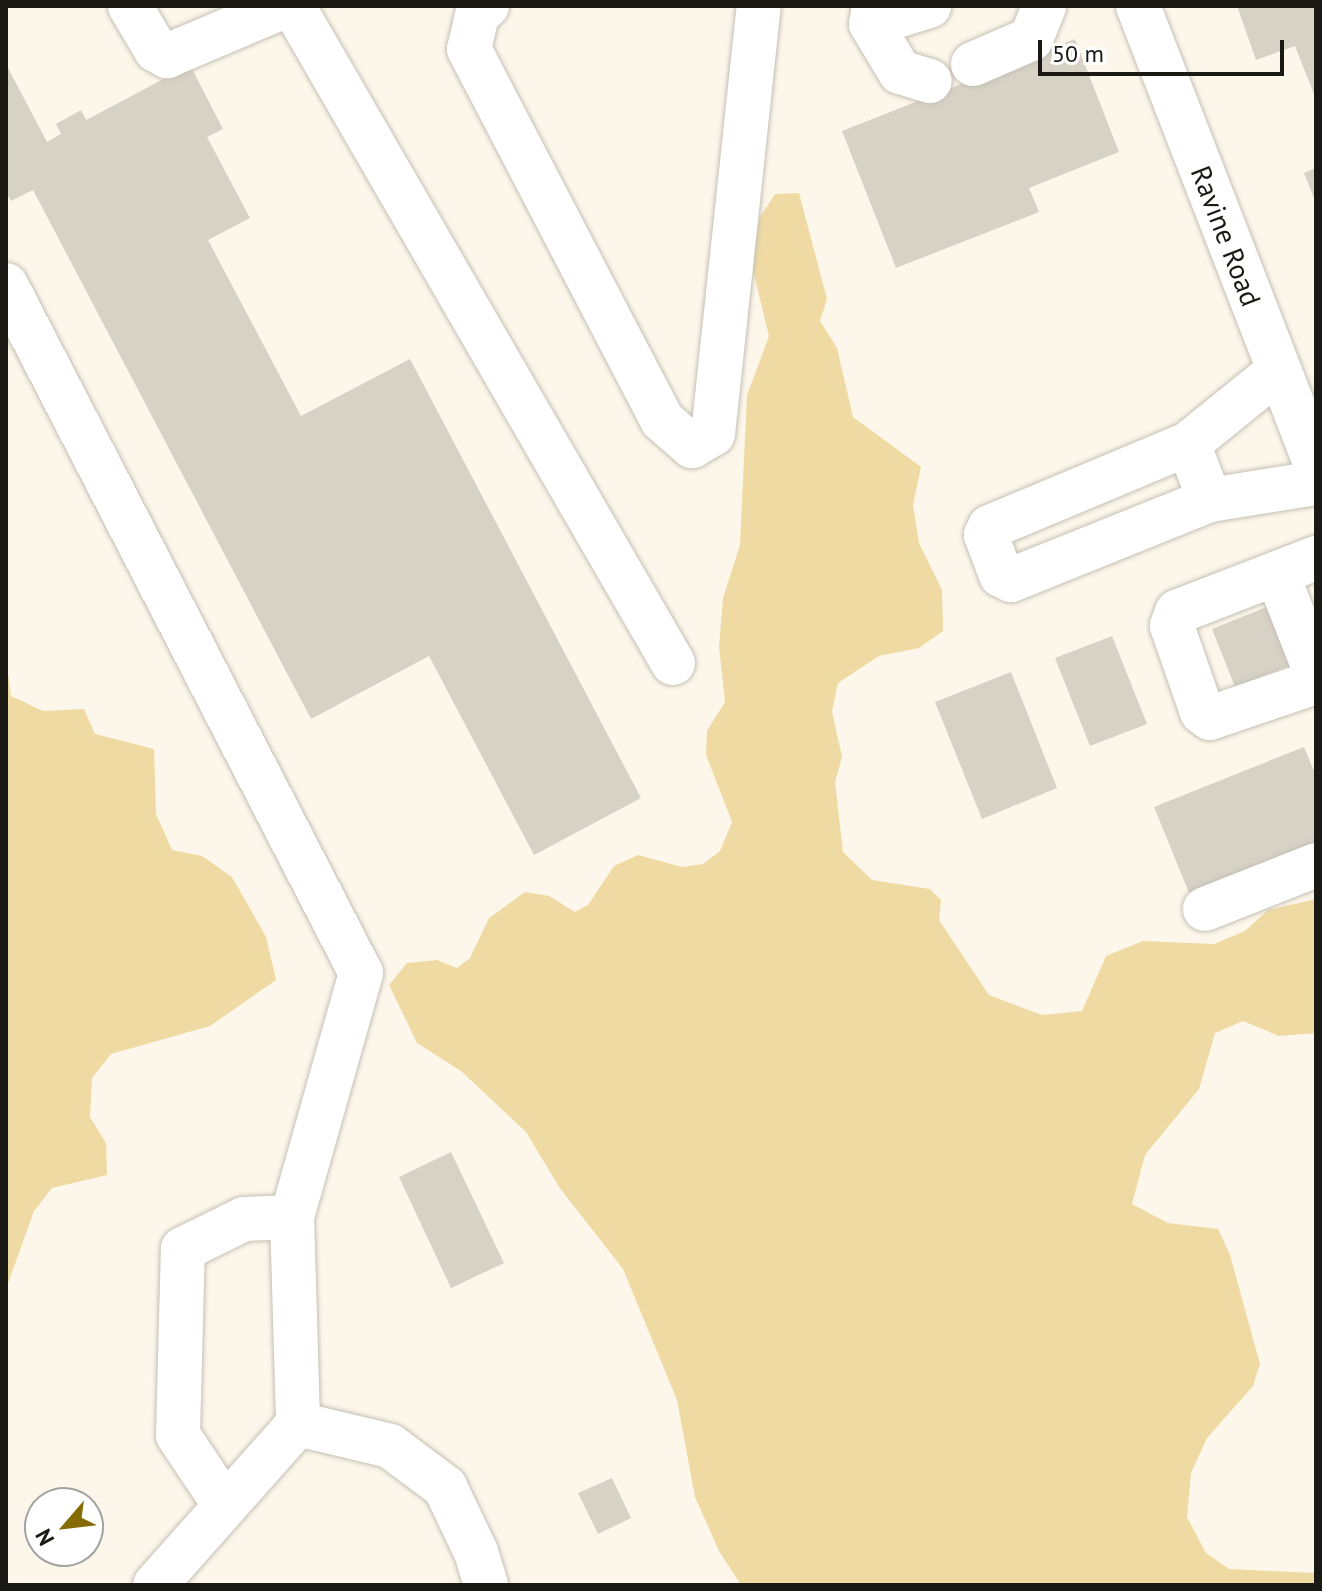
<!DOCTYPE html>
<style>
body{margin:0}
#map{position:relative;width:1322px;height:1591px;overflow:hidden;background:#fcf7ea;font-family:"PT Sans",sans-serif}
div>[style]{position:absolute}
.green>*{inset:0;background:#efdaa3}
.building>*{inset:0;background:#d7d2c6}
.roads{filter:drop-shadow(0 0 2px #c5c0b4) drop-shadow(0 0 2px #c5c0b4)}
.minor>*{height:44px;margin:-22px;padding:0 22px;transform-origin:22px;border-radius:22px;background:#fff}
span{translate:-50% -50%;white-space:nowrap;text-align:center;line-height:1.15;-webkit-text-stroke:7px #fff;paint-order:stroke}
.street-label{font-size:28px;color:#1a1914}
.frame{position:absolute;inset:0;border:8px solid #1a1914;pointer-events:none}
.north{position:absolute;left:24px;top:1487px;width:80px;height:80px;box-sizing:border-box;background:#fff;border:2px solid #a3a3a1;border-radius:50%;rotate:242deg;font-size:22px;font-weight:700;line-height:32px;text-align:center;color:#1a1914}
.north::after{content:'';display:block;margin:auto;width:28px;height:36px;background:#866a05;clip-path:polygon(50% 0,100% 100%,50% 72%,0 100%)}
.scale{position:absolute;left:1038px;top:40px;width:246px;height:36px;box-sizing:border-box;border:4px solid #1a1914;border-top:0;padding-left:10px;font-size:24px;line-height:28px;white-space:nowrap;color:#1a1914;-webkit-text-stroke:6px #fff;paint-order:stroke}
</style>
<div id="map">
<div class="green">
<i style="clip-path:polygon(799px 193px,827px 299px,820px 321px,837px 348px,853px 417px,921px 467px,913px 505px,919px 543px,942px 590px,943px 631px,919px 648px,879px 656px,838px 683px,832px 712px,842px 757px,835px 782px,843px 852px,872px 880px,930px 889px,941px 900px,939px 920px,989px 995px,1042px 1015px,1082px 1011px,1106px 956px,1143px 941px,1214px 944px,1245px 931px,1268px 910px,1316px 899px,1316px 1033px,1279px 1036px,1243px 1021px,1215px 1033px,1199px 1089px,1145px 1155px,1132px 1204px,1168px 1223px,1218px 1229px,1230px 1255px,1260px 1364px,1253px 1386px,1207px 1438px,1191px 1473px,1187px 1517px,1206px 1553px,1229px 1569px,1316px 1573px,1316px 1585px,741px 1585px,719px 1551px,695px 1497px,677px 1400px,623px 1269px,559px 1187px,526px 1132px,461px 1071px,417px 1043px,389px 985px,407px 963px,437px 960px,457px 968px,470px 958px,489px 918px,525px 892px,549px 896px,575px 912px,588px 905px,614px 866px,638px 855px,682px 867px,703px 864px,720px 851px,732px 822px,706px 755px,707px 731px,725px 702px,719px 647px,723px 598px,740px 545px,747px 395px,769px 336px,750px 258px,760px 217px,775px 194px)"></i>
<i style="clip-path:polygon(6px 657px,11px 696px,43px 711px,84px 709px,95px 734px,154px 749px,156px 814px,172px 850px,202px 856px,232px 877px,266px 937px,276px 980px,210px 1026px,111px 1054px,92px 1078px,90px 1117px,106px 1143px,107px 1175px,52px 1188px,34px 1211px,6px 1289px)"></i>
</div>
<div class="building">
<i style="clip-path:polygon(1237px 6px,1316px 6px,1316px 99px,1295px 46px,1256px 60px)"></i>
<i style="clip-path:polygon(1075px 39px,1119px 152px,1029px 188px,1039px 212px,896px 268px,842px 131px)"></i>
<i style="clip-path:polygon(6px 64px,47px 142px,61px 134px,56px 124px,81px 110px,86px 120px,190px 65px,223px 129px,207px 137px,250px 218px,208px 240px,301px 416px,410px 359px,641px 798px,534px 855px,429px 656px,311px 719px,33px 190px,11px 201px,6px 192px)"></i>
<i style="clip-path:polygon(1316px 168px,1316px 203px,1304px 173px)"></i>
<i style="clip-path:polygon(1269px 606px,1293px 664px,1235px 687px,1212px 629px)"></i>
<i style="clip-path:polygon(1112px 636px,1147px 724px,1090px 746px,1055px 658px)"></i>
<i style="clip-path:polygon(1011px 672px,1057px 788px,982px 819px,935px 702px)"></i>
<i style="clip-path:polygon(1304px 747px,1316px 776px,1316px 844px,1190px 895px,1154px 807px)"></i>
<i style="clip-path:polygon(451px 1152px,504px 1263px,451px 1288px,399px 1177px)"></i>
<i style="clip-path:polygon(612px 1478px,631px 1518px,598px 1534px,578px 1493px)"></i>
</div>
<div class="roads">
<div class="minor">
<i style="left:130px;top:6px;width:51px;rotate:59.4deg"></i>
<i style="left:156px;top:50px;width:13px;rotate:29deg"></i>
<i style="left:167px;top:56px;width:128px;rotate:-23deg"></i>
<i style="left:293px;top:6px;width:759px;rotate:59.96deg"></i>
<i style="left:487px;top:6px;width:13px;rotate:138deg"></i>
<i style="left:477px;top:15px;width:35px;rotate:103deg"></i>
<i style="left:469px;top:49px;width:418px;rotate:62.5deg"></i>
<i style="left:662px;top:420px;width:40px;rotate:41deg"></i>
<i style="left:692px;top:446px;width:24px;rotate:-30deg"></i>
<i style="left:713px;top:434px;width:430px;rotate:-83.9deg"></i>
<i style="left:874px;top:6px;width:18px;rotate:99deg"></i>
<i style="left:871px;top:24px;width:61px;rotate:-17.2deg"></i>
<i style="left:1138px;top:6px;width:491px;rotate:68.8deg"></i>
<i style="left:871px;top:24px;width:56px;rotate:58.9deg"></i>
<i style="left:900px;top:72px;width:31px;rotate:17deg"></i>
<i style="left:973px;top:64px;width:63px;rotate:-23.3deg"></i>
<i style="left:1031px;top:39px;width:35px;rotate:-68deg"></i>
<i style="left:6px;top:285px;width:774px;rotate:62.71deg"></i>
<i style="left:361px;top:973px;width:254px;rotate:105.8deg"></i>
<i style="left:292px;top:1217px;width:207px;rotate:88.3deg"></i>
<i style="left:298px;top:1424px;width:215px;rotate:131.6deg"></i>
<i style="left:1278px;top:371px;width:116px;rotate:141deg"></i>
<i style="left:1188px;top:444px;width:60px;rotate:68.6deg"></i>
<i style="left:1210px;top:500px;width:107px;rotate:-9.1deg"></i>
<i style="left:1188px;top:444px;width:215px;rotate:157.3deg"></i>
<i style="left:990px;top:527px;width:9px;rotate:117deg"></i>
<i style="left:986px;top:535px;width:43px;rotate:69.4deg"></i>
<i style="left:1001px;top:575px;width:11px;rotate:27deg"></i>
<i style="left:1011px;top:580px;width:214px;rotate:-21.9deg"></i>
<i style="left:1316px;top:558px;width:149px;rotate:158.8deg"></i>
<i style="left:1177px;top:612px;width:15px;rotate:110deg"></i>
<i style="left:1172px;top:626px;width:91px;rotate:70.8deg"></i>
<i style="left:1202px;top:712px;width:10px;rotate:37deg"></i>
<i style="left:1210px;top:718px;width:112px;rotate:-18.8deg"></i>
<i style="left:1277px;top:574px;width:106px;rotate:68.5deg"></i>
<i style="left:1205px;top:909px;width:119px;rotate:-21.6deg"></i>
<i style="left:298px;top:1424px;width:95px;rotate:13.4deg"></i>
<i style="left:390px;top:1446px;width:69px;rotate:36.7deg"></i>
<i style="left:445px;top:1487px;width:72px;rotate:64.5deg"></i>
<i style="left:476px;top:1552px;width:34px;rotate:73deg"></i>
<i style="left:224px;top:1504px;width:83px;rotate:-123.7deg"></i>
<i style="left:178px;top:1435px;width:186px;rotate:-88.5deg"></i>
<i style="left:183px;top:1249px;width:68px;rotate:-26.2deg"></i>
<i style="left:244px;top:1219px;width:48px;rotate:-2.4deg"></i>
</div>
</div>
<div class="street-label">
<span style="left:1226px;top:236px;rotate:69deg">Ravine Road</span>
</div>
<div class="frame"></div>
<div class="north">N</div>
<div class="scale">50 m</div>
</div>
